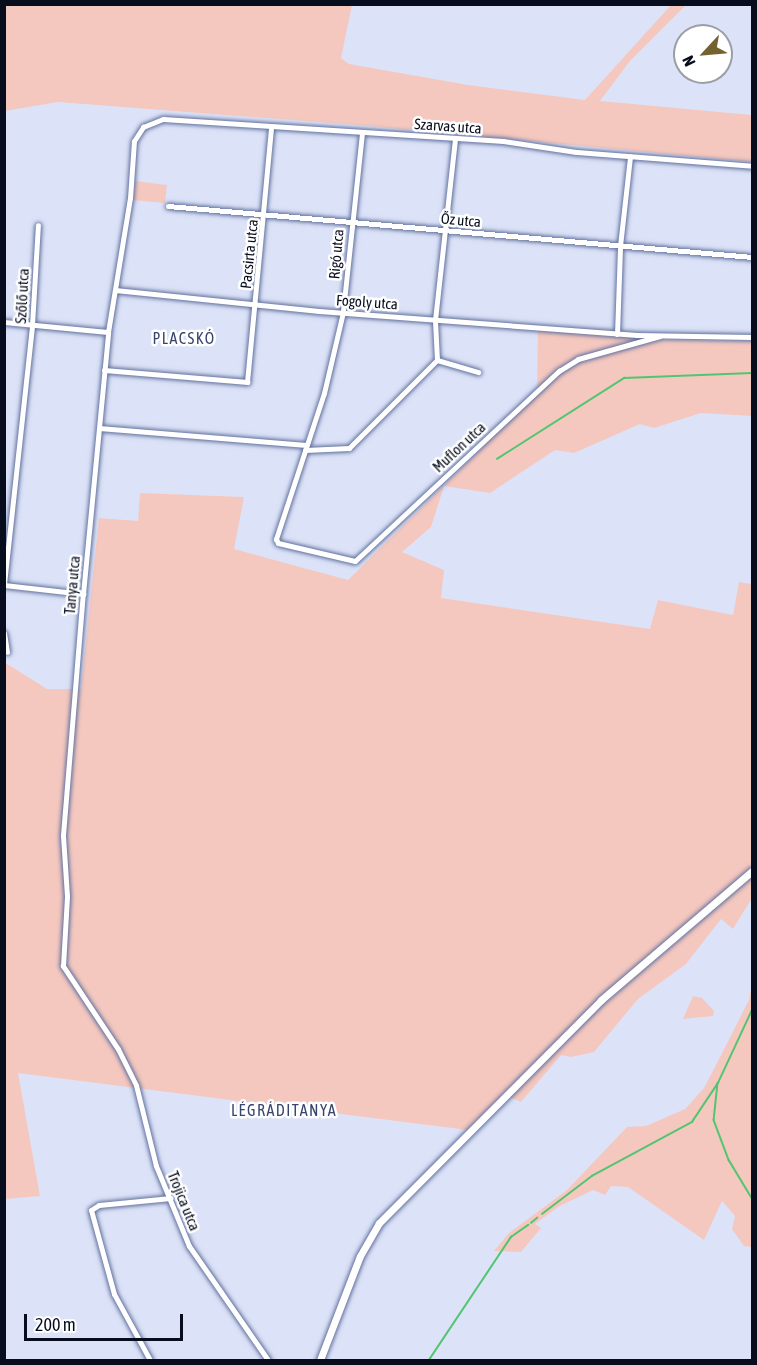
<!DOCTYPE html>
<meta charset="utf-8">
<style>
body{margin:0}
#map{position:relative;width:757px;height:1365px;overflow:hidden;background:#dce3f8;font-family:"Asap Condensed",sans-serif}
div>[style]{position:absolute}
.green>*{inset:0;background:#f5c8bf}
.stream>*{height:1.5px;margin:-0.75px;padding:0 0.75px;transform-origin:0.75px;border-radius:0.75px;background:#53c572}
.roads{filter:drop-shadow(0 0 2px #62719f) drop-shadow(0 0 2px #62719f)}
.minor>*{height:5px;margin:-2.5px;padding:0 2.5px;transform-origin:2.5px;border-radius:2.5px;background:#fff}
.tertiary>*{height:7px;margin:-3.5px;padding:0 3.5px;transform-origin:3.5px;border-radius:3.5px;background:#fff}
span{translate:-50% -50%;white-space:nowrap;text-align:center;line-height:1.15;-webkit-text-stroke:5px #fff;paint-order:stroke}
.street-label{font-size:15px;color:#080d1e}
.neighbourhood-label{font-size:16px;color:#38456f;letter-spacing:1.5px}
.frame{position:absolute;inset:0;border:6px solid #080d1e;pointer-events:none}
.north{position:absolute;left:673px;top:24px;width:60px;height:60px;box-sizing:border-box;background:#fff;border:2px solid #9c9ea5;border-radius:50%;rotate:244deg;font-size:16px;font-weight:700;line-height:24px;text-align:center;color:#080d1e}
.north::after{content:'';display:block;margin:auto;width:21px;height:27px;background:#746231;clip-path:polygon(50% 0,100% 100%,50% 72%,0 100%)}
.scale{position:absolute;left:24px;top:1314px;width:159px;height:27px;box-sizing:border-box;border:3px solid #080d1e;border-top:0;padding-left:8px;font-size:18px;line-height:21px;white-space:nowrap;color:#080d1e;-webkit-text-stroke:4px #fff;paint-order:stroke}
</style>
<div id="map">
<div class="green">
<i style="clip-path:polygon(5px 4px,352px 5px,341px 58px,349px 64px,468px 85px,585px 100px,671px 5px,686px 5px,630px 61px,600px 101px,752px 115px,752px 162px,358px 125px,58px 102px,5px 111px)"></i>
<i style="clip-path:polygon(135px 181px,167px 185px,165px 203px,133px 200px)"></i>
<i style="clip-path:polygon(538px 330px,663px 340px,752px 341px,752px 416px,701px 413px,654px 428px,640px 424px,574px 453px,555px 450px,490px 493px,444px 486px,431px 527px,402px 552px,444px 570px,441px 598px,650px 629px,658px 600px,733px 615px,739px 582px,752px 584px,752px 866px,662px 951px,752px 876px,752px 898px,733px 929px,721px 919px,686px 964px,638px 999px,594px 1052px,571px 1057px,561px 1055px,521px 1102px,506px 1095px,468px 1130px,18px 1073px,40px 1196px,5px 1199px,4px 662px,47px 689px,81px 689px,99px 518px,138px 521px,140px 493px,244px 497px,234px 549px,348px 580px,537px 394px)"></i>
<i style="clip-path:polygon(752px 984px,752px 1247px,744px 1246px,732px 1229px,735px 1216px,722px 1201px,704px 1240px,628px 1187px,611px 1186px,605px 1195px,593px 1190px,558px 1207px,535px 1224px,541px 1228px,521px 1252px,494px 1251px,509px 1233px,567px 1190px,627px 1127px,646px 1126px,685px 1109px,704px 1088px,716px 1065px,749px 1000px)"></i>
<i style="clip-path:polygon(693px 996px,702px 998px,714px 1011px,713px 1016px,683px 1019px)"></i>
</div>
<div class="stream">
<i style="left:497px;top:459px;width:151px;rotate:-32.5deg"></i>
<i style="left:624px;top:378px;width:128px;rotate:-2.2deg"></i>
<i style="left:718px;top:1083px;width:37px;rotate:96deg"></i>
<i style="left:714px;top:1120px;width:43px;rotate:69.4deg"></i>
<i style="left:729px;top:1160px;width:44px;rotate:58.8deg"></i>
<i style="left:542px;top:1214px;width:63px;rotate:-37.2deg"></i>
<i style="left:592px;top:1176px;width:114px;rotate:-28.4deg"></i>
<i style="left:692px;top:1122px;width:47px;rotate:-56.3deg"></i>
<i style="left:718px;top:1083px;width:81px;rotate:-65deg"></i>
<i style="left:531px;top:1223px;width:8px;rotate:-40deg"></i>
<i style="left:429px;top:1360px;width:148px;rotate:-56.3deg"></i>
<i style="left:511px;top:1237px;width:21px;rotate:-35deg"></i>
</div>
<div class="roads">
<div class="minor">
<i style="left:362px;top:133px;width:180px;rotate:96.1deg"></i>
<i style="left:343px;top:312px;width:83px;rotate:103.2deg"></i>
<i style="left:324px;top:393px;width:154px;rotate:108.2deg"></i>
<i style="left:276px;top:539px;width:4px;rotate:63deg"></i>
<i style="left:278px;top:543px;width:79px;rotate:13.2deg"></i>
<i style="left:355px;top:561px;width:279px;rotate:-43deg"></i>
<i style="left:559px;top:371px;width:22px;rotate:-32deg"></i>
<i style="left:578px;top:359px;width:85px;rotate:-15.7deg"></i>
<i style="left:168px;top:206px;width:586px;rotate:4.99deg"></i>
<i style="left:115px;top:290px;width:205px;rotate:5.9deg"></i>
<i style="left:319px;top:311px;width:319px;rotate:4.3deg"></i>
<i style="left:637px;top:335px;width:115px;rotate:1deg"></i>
<i style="left:4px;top:322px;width:104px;rotate:5.5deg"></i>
<i style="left:617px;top:334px;width:88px;rotate:-88deg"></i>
<i style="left:620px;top:246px;width:90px;rotate:-83.6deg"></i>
<i style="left:437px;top:360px;width:43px;rotate:16.3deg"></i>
<i style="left:104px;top:370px;width:144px;rotate:4.8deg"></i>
<i style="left:247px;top:382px;width:257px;rotate:-84.6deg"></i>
<i style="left:99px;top:428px;width:208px;rotate:4.7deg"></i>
<i style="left:305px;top:450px;width:44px;rotate:-2.6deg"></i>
<i style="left:349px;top:448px;width:124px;rotate:-45deg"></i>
<i style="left:437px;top:360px;width:40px;rotate:-92.9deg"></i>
<i style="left:435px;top:320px;width:183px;rotate:-83.7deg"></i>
<i style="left:4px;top:584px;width:261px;rotate:-83.8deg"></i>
<i style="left:32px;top:325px;width:100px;rotate:-86.6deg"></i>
<i style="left:4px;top:585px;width:80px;rotate:6.5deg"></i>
<i style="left:4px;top:633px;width:19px;rotate:81deg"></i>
<i style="left:150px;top:1360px;width:75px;rotate:-118.6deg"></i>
<i style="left:114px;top:1294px;width:87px;rotate:-105.3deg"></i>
<i style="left:91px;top:1210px;width:9px;rotate:-32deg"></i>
<i style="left:99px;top:1205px;width:72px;rotate:-5.6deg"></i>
<i style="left:268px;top:1360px;width:139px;rotate:-124.7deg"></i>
<i style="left:189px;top:1246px;width:87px;rotate:-112.4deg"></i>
<i style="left:156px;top:1166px;width:83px;rotate:-103.9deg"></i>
<i style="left:136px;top:1085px;width:40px;rotate:-116.6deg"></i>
<i style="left:118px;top:1049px;width:100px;rotate:-123.5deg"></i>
<i style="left:63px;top:966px;width:70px;rotate:-86.7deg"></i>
<i style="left:67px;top:896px;width:61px;rotate:-93.8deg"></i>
<i style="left:63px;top:835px;width:242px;rotate:-85.3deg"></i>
<i style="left:83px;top:594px;width:263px;rotate:-84.5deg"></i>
<i style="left:108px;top:332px;width:136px;rotate:-80.7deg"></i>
<i style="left:130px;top:198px;width:57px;rotate:-86deg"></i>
<i style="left:134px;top:141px;width:17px;rotate:-57deg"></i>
<i style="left:143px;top:127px;width:22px;rotate:-22deg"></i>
<i style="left:163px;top:119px;width:341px;rotate:3.7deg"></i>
<i style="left:503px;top:141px;width:74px;rotate:8.6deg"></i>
<i style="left:576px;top:152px;width:177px;rotate:4.5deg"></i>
</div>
<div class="tertiary">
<i style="left:320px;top:1360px;width:111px;rotate:-69deg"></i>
<i style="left:360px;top:1256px;width:38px;rotate:-60deg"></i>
<i style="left:379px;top:1223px;width:315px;rotate:-45.1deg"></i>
<i style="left:601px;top:1000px;width:199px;rotate:-40.5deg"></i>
</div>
</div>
<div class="street-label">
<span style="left:448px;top:126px;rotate:4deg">Szarvas utca</span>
<span style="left:461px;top:220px;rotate:5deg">Őz utca</span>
<span style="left:249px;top:254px;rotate:-84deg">Pacsirta utca</span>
<span style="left:336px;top:254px;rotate:-85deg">Rigó utca</span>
<span style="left:22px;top:296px;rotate:-87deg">Szőlő utca</span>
<span style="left:367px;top:302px;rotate:4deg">Fogoly utca</span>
<span style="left:459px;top:447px;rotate:-43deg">Muflon utca</span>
<span style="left:72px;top:585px;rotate:-85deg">Tanya utca</span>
<span style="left:184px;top:1201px;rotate:68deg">Trojica utca</span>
</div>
<div class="neighbourhood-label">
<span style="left:184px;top:338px">PLACSKÓ</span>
<span style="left:284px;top:1110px">LÉGRÁDITANYA</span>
</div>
<div class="frame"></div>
<div class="north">N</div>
<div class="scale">200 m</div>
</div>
